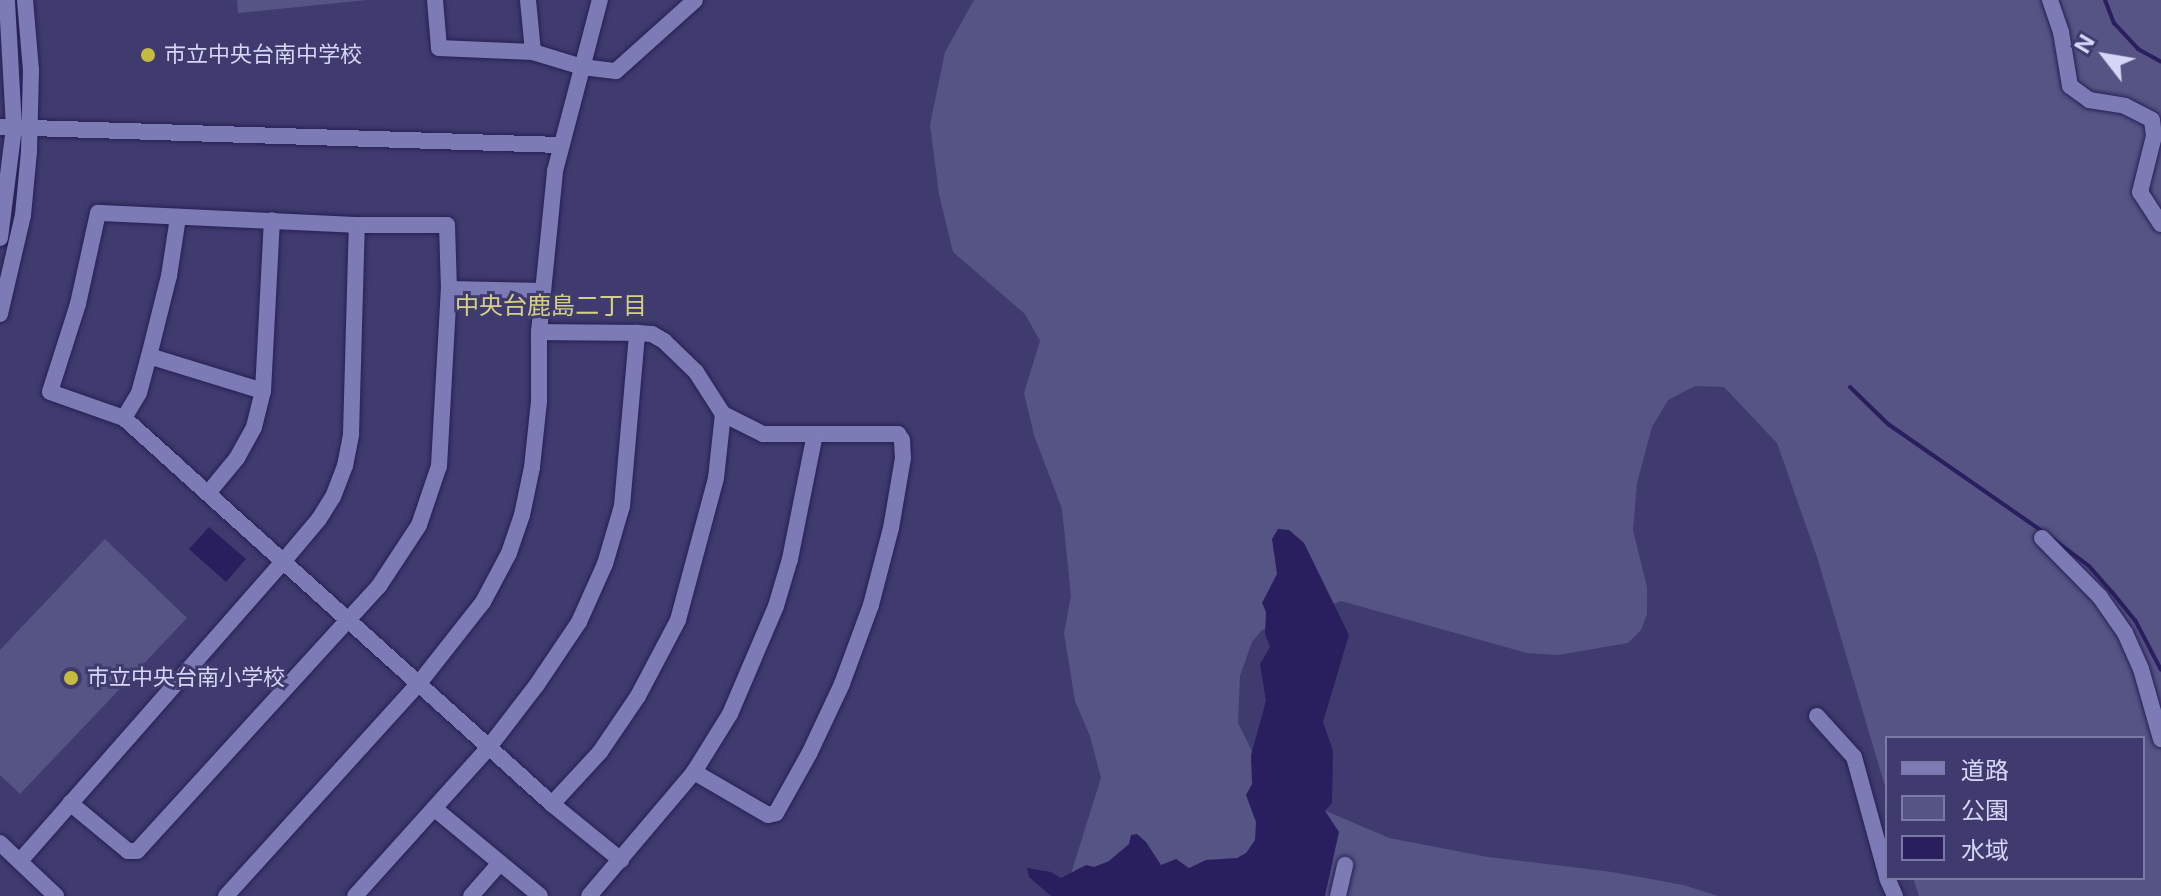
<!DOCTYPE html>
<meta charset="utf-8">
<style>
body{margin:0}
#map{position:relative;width:2161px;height:896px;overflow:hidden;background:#3f3b6f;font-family:Inter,"Noto Sans JP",sans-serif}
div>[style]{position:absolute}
.green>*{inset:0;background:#565485}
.water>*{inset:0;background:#291e5e}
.stream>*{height:4px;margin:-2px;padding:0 2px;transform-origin:2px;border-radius:2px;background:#291e5e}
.roads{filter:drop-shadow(0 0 2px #272052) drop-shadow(0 0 2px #272052)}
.minor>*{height:16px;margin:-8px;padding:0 8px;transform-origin:8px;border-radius:8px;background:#7d7bb5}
.dots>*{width:22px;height:22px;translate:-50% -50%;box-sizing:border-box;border:4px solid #3f3b6f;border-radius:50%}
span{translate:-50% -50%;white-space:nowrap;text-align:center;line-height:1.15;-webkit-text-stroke:6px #3f3b6f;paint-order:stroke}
.poi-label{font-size:22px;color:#d6d6f6}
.left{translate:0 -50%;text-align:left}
.neighbourhood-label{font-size:24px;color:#d6d182}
.legend{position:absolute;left:1885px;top:736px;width:260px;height:144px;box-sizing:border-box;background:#3f3b6f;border:2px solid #7b79a5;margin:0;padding:10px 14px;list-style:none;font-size:24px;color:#d6d6f6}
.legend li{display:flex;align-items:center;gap:16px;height:40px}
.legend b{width:40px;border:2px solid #7b79a5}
.north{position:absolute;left:2065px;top:16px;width:80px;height:80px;-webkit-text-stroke:6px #3f3b6f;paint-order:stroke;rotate:301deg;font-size:22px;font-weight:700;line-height:32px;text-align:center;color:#d6d6f6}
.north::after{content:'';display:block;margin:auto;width:28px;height:36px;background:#d6d6f6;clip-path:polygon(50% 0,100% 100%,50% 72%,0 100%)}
</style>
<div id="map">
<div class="green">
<i style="clip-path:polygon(237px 0,367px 0,238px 13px)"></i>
<i style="clip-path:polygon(974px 0,2161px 0,2161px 896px,1919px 896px,1913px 878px,2143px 878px,2143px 738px,1887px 738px,1887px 793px,1817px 557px,1777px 443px,1724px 387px,1695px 386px,1668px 400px,1652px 427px,1637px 483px,1633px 530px,1647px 587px,1647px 614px,1641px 630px,1628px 643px,1558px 655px,1527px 653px,1341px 601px,1262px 630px,1252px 642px,1240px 676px,1238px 723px,1252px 751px,1305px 802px,1389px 838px,1488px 857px,1612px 872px,1683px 885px,1718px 896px,1064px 896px,1101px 778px,1090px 736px,1075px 701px,1064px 633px,1071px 596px,1062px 509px,1034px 435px,1024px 393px,1040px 341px,1025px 314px,953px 252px,939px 194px,930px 125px,945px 52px)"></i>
<i style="clip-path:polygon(105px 539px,187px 618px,20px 794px,0 775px,0 650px)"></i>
</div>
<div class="water">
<i style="clip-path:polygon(209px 527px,246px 559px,226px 582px,189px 549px)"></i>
<i style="clip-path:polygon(1278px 529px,1289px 530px,1304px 543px,1349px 635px,1323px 722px,1333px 751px,1332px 803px,1325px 811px,1339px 832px,1325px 896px,1051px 896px,1029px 877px,1027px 868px,1051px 872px,1061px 878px,1086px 865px,1094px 867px,1109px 861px,1129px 844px,1131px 835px,1137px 834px,1146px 842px,1161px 865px,1176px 859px,1189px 868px,1206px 860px,1237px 858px,1246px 853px,1255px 840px,1256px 822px,1246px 795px,1252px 784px,1251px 755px,1266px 701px,1260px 664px,1270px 647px,1265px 634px,1266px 612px,1262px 603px,1277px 574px,1272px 539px)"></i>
</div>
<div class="stream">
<i style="left:2105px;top:0;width:25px;rotate:69deg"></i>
<i style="left:2114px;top:23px;width:35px;rotate:47deg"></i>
<i style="left:2138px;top:49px;width:26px;rotate:29deg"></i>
<i style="left:1850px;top:387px;width:53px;rotate:44.2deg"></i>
<i style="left:1888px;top:424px;width:188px;rotate:34.8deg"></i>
<i style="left:2053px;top:539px;width:45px;rotate:36.9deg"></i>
<i style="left:2089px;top:566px;width:35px;rotate:49deg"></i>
<i style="left:2112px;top:592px;width:36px;rotate:51deg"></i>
<i style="left:2135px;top:620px;width:56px;rotate:62.5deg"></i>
</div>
<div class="roads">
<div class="minor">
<i style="left:435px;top:0;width:48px;rotate:85.2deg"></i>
<i style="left:439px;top:48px;width:94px;rotate:2.4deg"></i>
<i style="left:533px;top:52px;width:51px;rotate:17deg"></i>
<i style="left:582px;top:67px;width:34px;rotate:7deg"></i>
<i style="left:616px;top:71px;width:106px;rotate:-41.9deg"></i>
<i style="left:528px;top:0;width:52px;rotate:84.5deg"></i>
<i style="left:2050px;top:0;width:34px;rotate:71deg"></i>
<i style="left:2061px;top:32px;width:55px;rotate:80.5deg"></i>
<i style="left:2070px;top:86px;width:24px;rotate:36deg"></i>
<i style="left:2089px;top:100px;width:36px;rotate:9deg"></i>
<i style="left:2125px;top:106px;width:30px;rotate:27deg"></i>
<i style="left:2152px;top:120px;width:16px;rotate:83deg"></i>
<i style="left:2154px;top:136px;width:58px;rotate:104deg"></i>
<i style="left:2140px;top:192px;width:38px;rotate:57deg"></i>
<i style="left:0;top:127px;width:561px;rotate:1.84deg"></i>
<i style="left:0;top:238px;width:112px;rotate:-82.8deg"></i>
<i style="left:14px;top:127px;width:127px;rotate:-93.2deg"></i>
<i style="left:543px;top:291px;width:94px;rotate:-178.8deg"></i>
<i style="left:449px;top:289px;width:64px;rotate:-91.8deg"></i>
<i style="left:447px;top:225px;width:90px;rotate:180deg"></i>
<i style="left:357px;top:225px;width:259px;rotate:-177.3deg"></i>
<i style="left:98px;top:213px;width:93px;rotate:102.4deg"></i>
<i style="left:78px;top:304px;width:92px;rotate:107.7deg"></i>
<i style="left:50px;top:392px;width:78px;rotate:19.4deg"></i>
<i style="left:124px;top:418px;width:576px;rotate:42.05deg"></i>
<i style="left:552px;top:804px;width:89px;rotate:39.1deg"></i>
<i style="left:0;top:314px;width:102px;rotate:-76.9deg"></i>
<i style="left:23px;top:215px;width:63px;rotate:-84.6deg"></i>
<i style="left:29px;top:152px;width:82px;rotate:-88.6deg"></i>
<i style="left:31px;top:70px;width:70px;rotate:-94.9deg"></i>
<i style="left:637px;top:333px;width:15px;rotate:4deg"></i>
<i style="left:652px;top:334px;width:14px;rotate:30deg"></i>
<i style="left:664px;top:341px;width:45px;rotate:44.1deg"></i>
<i style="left:696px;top:372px;width:50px;rotate:57.3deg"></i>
<i style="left:723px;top:414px;width:45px;rotate:26.6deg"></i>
<i style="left:763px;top:434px;width:135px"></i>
<i style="left:898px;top:434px;width:7px;rotate:56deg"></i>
<i style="left:902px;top:440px;width:18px;rotate:87deg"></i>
<i style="left:903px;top:458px;width:71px;rotate:99.7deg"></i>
<i style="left:891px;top:528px;width:80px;rotate:104.6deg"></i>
<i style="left:871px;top:605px;width:84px;rotate:110.2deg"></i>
<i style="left:842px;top:684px;width:77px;rotate:115.2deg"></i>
<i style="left:809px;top:754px;width:68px;rotate:119.2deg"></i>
<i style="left:776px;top:813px;width:8px;rotate:166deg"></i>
<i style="left:768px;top:815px;width:86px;rotate:-149.8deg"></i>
<i style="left:149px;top:356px;width:119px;rotate:17.1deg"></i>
<i style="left:124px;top:418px;width:29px;rotate:-59deg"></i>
<i style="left:139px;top:393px;width:38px;rotate:-75deg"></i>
<i style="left:149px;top:356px;width:82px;rotate:-76deg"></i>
<i style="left:169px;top:276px;width:60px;rotate:-81.3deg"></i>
<i style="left:209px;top:492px;width:44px;rotate:-50.5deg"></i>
<i style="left:237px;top:458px;width:35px;rotate:-61deg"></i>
<i style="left:254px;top:427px;width:37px;rotate:-76deg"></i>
<i style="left:263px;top:391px;width:171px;rotate:-87deg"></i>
<i style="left:2042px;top:538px;width:83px;rotate:45.5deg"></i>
<i style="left:2100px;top:597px;width:44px;rotate:55.2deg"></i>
<i style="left:2125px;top:633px;width:39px;rotate:66deg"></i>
<i style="left:2141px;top:669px;width:73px;rotate:74.1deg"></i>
<i style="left:1817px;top:716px;width:55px;rotate:47.9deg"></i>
<i style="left:1854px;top:757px;width:124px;rotate:74.6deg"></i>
<i style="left:70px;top:803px;width:75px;rotate:39.6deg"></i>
<i style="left:128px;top:851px;width:9px"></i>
<i style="left:137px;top:851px;width:359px;rotate:-47.6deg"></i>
<i style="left:379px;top:586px;width:73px;rotate:-56.7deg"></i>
<i style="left:419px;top:525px;width:62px;rotate:-71.3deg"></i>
<i style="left:439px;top:466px;width:177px;rotate:-86.8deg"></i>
<i style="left:552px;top:804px;width:71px;rotate:-47.3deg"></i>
<i style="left:600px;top:752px;width:68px;rotate:-55.8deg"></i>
<i style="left:638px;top:696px;width:86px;rotate:-62.2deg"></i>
<i style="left:678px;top:620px;width:147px;rotate:-75deg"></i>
<i style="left:716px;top:478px;width:64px;rotate:-83.8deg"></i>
<i style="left:435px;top:809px;width:136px;rotate:39.6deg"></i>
<i style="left:0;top:843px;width:77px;rotate:43.4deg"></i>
<i style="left:20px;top:861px;width:397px;rotate:-48.7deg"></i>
<i style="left:282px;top:563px;width:57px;rotate:-49.9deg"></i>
<i style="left:319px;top:519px;width:26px;rotate:-58deg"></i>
<i style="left:333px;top:497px;width:33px;rotate:-69deg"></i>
<i style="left:345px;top:466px;width:33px;rotate:-79deg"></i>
<i style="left:351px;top:434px;width:209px;rotate:-88.4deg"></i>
<i style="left:1887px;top:878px;width:20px;rotate:66deg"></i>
<i style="left:226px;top:896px;width:289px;rotate:-47.8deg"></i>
<i style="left:420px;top:682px;width:102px;rotate:-51.8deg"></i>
<i style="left:483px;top:602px;width:55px;rotate:-62deg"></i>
<i style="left:509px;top:553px;width:40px;rotate:-71.1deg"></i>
<i style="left:522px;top:515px;width:49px;rotate:-78.2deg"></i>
<i style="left:532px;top:467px;width:66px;rotate:-83.9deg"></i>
<i style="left:539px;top:401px;width:69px;rotate:-90deg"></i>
<i style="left:539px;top:332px;width:162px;rotate:-84.3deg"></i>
<i style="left:555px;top:171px;width:177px;rotate:-75.3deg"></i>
<i style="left:355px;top:896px;width:200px;rotate:-48deg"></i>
<i style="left:489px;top:747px;width:77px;rotate:-52.4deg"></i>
<i style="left:536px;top:686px;width:77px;rotate:-56.1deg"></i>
<i style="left:579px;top:622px;width:64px;rotate:-65.9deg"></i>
<i style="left:605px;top:564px;width:60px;rotate:-73.7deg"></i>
<i style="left:622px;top:506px;width:174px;rotate:-85deg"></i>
<i style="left:637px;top:333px;width:98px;rotate:-179.4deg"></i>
<i style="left:471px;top:896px;width:43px;rotate:-48.8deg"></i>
<i style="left:589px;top:896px;width:162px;rotate:-49.7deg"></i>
<i style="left:694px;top:772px;width:68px;rotate:-58.2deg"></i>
<i style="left:730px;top:714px;width:117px;rotate:-66.9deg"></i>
<i style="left:776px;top:606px;width:49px;rotate:-73.4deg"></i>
<i style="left:790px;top:559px;width:127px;rotate:-78.7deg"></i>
<i style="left:1338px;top:896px;width:32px;rotate:-77deg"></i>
</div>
</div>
<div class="dots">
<i style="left:148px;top:55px;background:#c5bc3d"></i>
<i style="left:71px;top:678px;background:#c5bc3d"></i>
</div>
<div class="poi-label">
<span class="left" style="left:164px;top:55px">市立中央台南中学校</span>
<span class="left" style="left:87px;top:678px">市立中央台南小学校</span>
</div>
<div class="neighbourhood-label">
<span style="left:551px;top:306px">中央台鹿島二丁目</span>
</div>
<ul class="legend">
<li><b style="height:10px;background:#7d7bb5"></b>道路</li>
<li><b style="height:22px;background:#565485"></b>公園</li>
<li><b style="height:22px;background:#291e5e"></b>水域</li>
</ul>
<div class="north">N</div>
</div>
